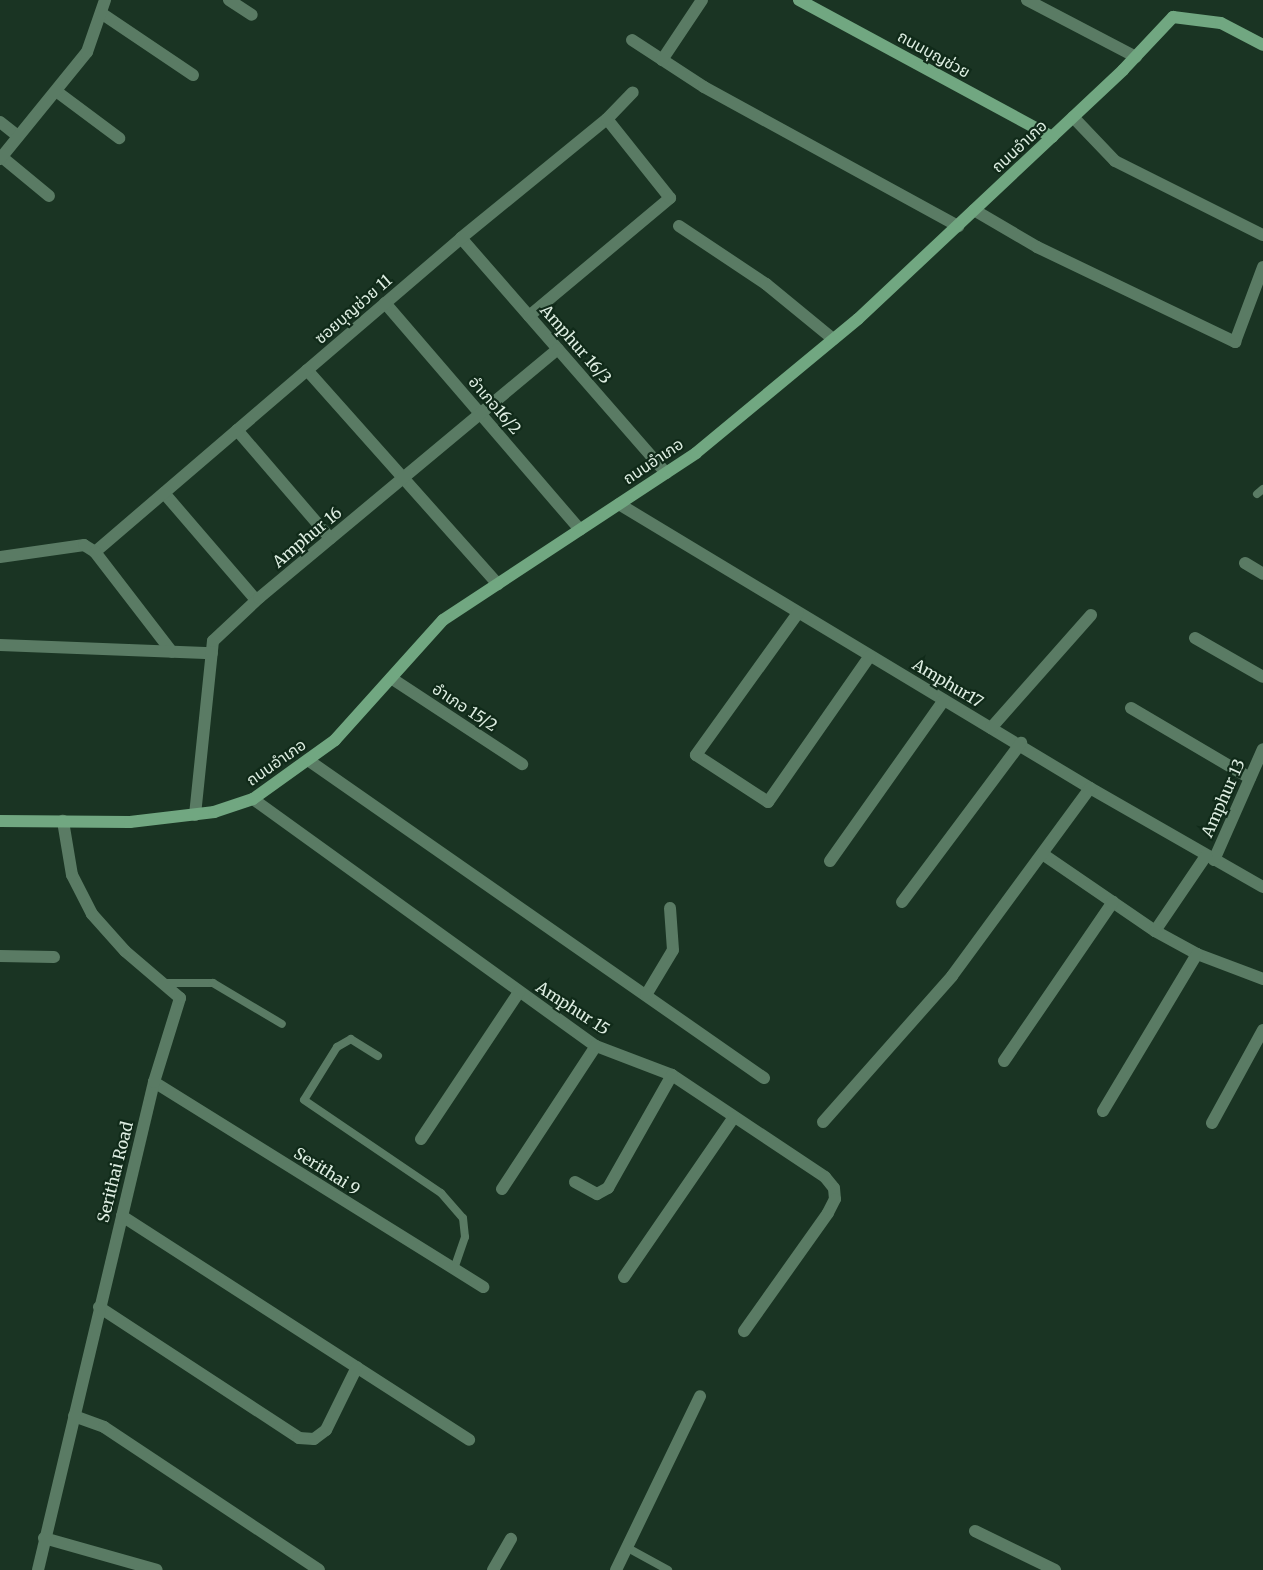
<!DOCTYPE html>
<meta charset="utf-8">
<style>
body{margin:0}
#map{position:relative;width:1263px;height:1570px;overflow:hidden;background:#1a3423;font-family:Merriweather,"Noto Sans Thai",serif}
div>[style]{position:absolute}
.lane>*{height:8px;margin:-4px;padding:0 4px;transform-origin:4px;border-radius:4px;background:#5a7b64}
.street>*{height:12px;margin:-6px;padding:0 6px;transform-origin:6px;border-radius:6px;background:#5a7b64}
.secondary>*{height:12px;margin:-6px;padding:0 6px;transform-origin:6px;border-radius:6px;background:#71a781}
span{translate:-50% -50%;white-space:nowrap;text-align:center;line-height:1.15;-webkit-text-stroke:4.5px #102a19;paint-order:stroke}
.street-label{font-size:16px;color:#deeee2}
</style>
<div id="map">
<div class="lane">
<i style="left:1257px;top:494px;width:8px;rotate:-40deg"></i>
<i style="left:163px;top:983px;width:50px"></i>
<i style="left:213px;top:983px;width:80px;rotate:30.7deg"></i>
<i style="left:378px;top:1056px;width:32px;rotate:-148deg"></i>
<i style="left:351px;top:1039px;width:16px;rotate:150deg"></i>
<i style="left:337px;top:1047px;width:62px;rotate:121.9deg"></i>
<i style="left:304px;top:1100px;width:166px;rotate:34.2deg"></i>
<i style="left:441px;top:1193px;width:33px;rotate:49deg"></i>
<i style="left:463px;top:1218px;width:19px;rotate:84deg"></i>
<i style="left:465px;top:1237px;width:34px;rotate:109deg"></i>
<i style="left:626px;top:1547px;width:48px;rotate:28.7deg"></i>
</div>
<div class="street">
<i style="left:229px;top:0;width:27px;rotate:33deg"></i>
<i style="left:1027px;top:0;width:123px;rotate:27.6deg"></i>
<i style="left:101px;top:13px;width:111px;rotate:34deg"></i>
<i style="left:632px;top:40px;width:86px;rotate:33.1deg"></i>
<i style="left:704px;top:87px;width:290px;rotate:28.7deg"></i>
<i style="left:662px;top:60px;width:72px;rotate:-56.3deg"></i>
<i style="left:56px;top:91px;width:79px;rotate:36.7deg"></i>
<i style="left:1073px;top:117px;width:61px;rotate:46.3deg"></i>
<i style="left:1115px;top:161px;width:165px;rotate:26.6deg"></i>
<i style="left:0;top:122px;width:23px;rotate:38deg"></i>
<i style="left:2px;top:157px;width:61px;rotate:39.7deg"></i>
<i style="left:0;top:159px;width:138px;rotate:-50.9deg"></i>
<i style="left:87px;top:52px;width:55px;rotate:-70.9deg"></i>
<i style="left:974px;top:210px;width:73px;rotate:30.4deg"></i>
<i style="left:1037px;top:247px;width:220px;rotate:25.6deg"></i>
<i style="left:1235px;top:342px;width:80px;rotate:-69.5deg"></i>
<i style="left:679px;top:226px;width:105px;rotate:33.7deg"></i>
<i style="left:766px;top:284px;width:87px;rotate:39.4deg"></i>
<i style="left:461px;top:238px;width:312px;rotate:48.9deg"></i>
<i style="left:385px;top:303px;width:299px;rotate:49.3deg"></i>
<i style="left:529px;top:316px;width:184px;rotate:-39.9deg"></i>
<i style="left:670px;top:198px;width:101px;rotate:-128.6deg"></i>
<i style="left:307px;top:370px;width:287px;rotate:48.3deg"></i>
<i style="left:237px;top:430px;width:143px;rotate:49.3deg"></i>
<i style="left:164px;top:493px;width:141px;rotate:49.3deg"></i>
<i style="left:619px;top:504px;width:550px;rotate:31.09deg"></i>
<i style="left:1090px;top:788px;width:199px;rotate:29.8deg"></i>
<i style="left:95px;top:552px;width:482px;rotate:-40.6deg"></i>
<i style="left:461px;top:238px;width:188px;rotate:-39.2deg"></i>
<i style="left:607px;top:119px;width:37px;rotate:-46deg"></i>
<i style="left:0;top:557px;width:85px;rotate:-8.1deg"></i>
<i style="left:84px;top:545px;width:13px;rotate:32deg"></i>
<i style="left:95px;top:552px;width:126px;rotate:52.4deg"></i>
<i style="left:1245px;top:563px;width:21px;rotate:31deg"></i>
<i style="left:798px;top:613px;width:175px;rotate:125.7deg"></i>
<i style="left:696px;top:755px;width:86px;rotate:33.1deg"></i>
<i style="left:768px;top:802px;width:178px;rotate:-55.1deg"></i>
<i style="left:1195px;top:638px;width:78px;rotate:29.8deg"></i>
<i style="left:0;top:645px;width:212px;rotate:2.2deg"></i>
<i style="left:391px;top:678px;width:157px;rotate:33.3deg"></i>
<i style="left:1131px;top:708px;width:138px;rotate:30.5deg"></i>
<i style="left:991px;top:728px;width:151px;rotate:-48.5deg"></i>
<i style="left:308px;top:760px;width:556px;rotate:34.89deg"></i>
<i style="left:253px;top:799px;width:423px;rotate:35.8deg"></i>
<i style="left:596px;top:1046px;width:81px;rotate:20.9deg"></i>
<i style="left:672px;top:1075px;width:184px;rotate:33.7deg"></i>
<i style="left:825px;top:1177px;width:14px;rotate:51deg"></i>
<i style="left:834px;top:1188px;width:11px;rotate:85deg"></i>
<i style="left:835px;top:1199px;width:16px;rotate:117deg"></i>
<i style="left:828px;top:1213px;width:145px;rotate:125.4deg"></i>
<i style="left:195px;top:815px;width:175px;rotate:-84.1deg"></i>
<i style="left:213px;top:641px;width:63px;rotate:-43.1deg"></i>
<i style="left:259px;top:598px;width:389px;rotate:-39.8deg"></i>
<i style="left:1044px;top:855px;width:135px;rotate:34.4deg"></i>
<i style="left:1155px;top:931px;width:48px;rotate:28.7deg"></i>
<i style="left:1197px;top:954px;width:71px;rotate:20.7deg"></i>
<i style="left:1214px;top:860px;width:121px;rotate:-66.2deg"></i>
<i style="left:830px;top:861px;width:197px;rotate:-54.7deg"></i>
<i style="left:902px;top:902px;width:199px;rotate:-53.2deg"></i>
<i style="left:1155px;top:931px;width:91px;rotate:-55.8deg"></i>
<i style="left:0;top:956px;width:54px;rotate:1.1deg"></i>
<i style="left:646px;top:995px;width:52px;rotate:-59deg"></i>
<i style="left:673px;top:950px;width:42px;rotate:-94.1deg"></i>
<i style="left:1004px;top:1061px;width:193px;rotate:-55.6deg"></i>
<i style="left:154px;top:1082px;width:388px;rotate:31.9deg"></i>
<i style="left:1103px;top:1111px;width:183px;rotate:-59.1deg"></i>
<i style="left:823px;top:1122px;width:195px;rotate:-48.5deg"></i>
<i style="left:952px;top:976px;width:233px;rotate:-53.7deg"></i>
<i style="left:1212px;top:1123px;width:106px;rotate:-61.3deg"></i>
<i style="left:421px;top:1139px;width:177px;rotate:-56.3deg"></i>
<i style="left:575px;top:1182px;width:25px;rotate:29deg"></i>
<i style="left:597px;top:1194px;width:13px;rotate:-29deg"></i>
<i style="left:608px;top:1188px;width:130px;rotate:-60.5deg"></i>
<i style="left:502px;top:1189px;width:171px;rotate:-56.7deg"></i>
<i style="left:122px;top:1216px;width:413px;rotate:32.8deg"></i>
<i style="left:624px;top:1277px;width:194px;rotate:-55.5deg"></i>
<i style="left:99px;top:1307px;width:239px;rotate:33.2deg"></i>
<i style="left:299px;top:1438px;width:15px;rotate:4deg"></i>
<i style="left:314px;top:1439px;width:15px;rotate:-37deg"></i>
<i style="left:326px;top:1430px;width:70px;rotate:-63.8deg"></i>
<i style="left:74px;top:1416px;width:32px;rotate:20deg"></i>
<i style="left:104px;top:1427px;width:258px;rotate:33.6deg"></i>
<i style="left:975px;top:1531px;width:89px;rotate:26deg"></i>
<i style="left:44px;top:1538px;width:117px;rotate:15.8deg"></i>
<i style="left:38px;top:1570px;width:502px;rotate:-76.63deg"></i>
<i style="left:154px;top:1082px;width:88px;rotate:-72.8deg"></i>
<i style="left:180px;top:998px;width:72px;rotate:-139.5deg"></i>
<i style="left:125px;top:951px;width:50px;rotate:-131.7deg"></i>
<i style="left:92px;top:914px;width:44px;rotate:-117.1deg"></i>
<i style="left:72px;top:875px;width:55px;rotate:-99.5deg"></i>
<i style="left:493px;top:1570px;width:36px;rotate:-60deg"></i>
<i style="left:616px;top:1570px;width:193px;rotate:-64.2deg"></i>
</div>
<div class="secondary">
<i style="left:799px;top:0;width:288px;rotate:28.4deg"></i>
<i style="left:0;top:821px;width:130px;rotate:0.4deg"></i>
<i style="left:130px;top:822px;width:85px;rotate:-6.8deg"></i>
<i style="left:214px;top:812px;width:41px;rotate:-18.4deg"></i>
<i style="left:253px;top:799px;width:101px;rotate:-35.7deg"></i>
<i style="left:335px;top:740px;width:161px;rotate:-48deg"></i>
<i style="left:443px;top:620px;width:303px;rotate:-33.4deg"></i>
<i style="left:696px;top:453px;width:210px;rotate:-39.6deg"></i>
<i style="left:858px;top:319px;width:364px;rotate:-43.2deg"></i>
<i style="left:1123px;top:70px;width:73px;rotate:-46.7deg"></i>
<i style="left:1173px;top:17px;width:48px;rotate:7.1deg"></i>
<i style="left:1221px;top:23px;width:47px;rotate:27.6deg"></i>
</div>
<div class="street-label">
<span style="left:934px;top:54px;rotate:29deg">ถนนบุญช่วย</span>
<span style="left:1019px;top:146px;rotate:-43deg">ถนนอำเภอ</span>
<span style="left:353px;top:309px;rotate:-41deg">ซอยบุญช่วย 11</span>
<span style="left:576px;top:344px;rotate:49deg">Amphur 16/3</span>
<span style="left:495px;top:405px;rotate:49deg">อำเภอ16/2</span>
<span style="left:653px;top:461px;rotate:-34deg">ถนนอำเภอ</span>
<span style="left:307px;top:537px;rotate:-40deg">Amphur 16</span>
<span style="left:948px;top:683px;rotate:31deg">Amphur17</span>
<span style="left:465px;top:707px;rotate:33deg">อำเภอ 15/2</span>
<span style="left:276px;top:762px;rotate:-35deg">ถนนอำเภอ</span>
<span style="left:1223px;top:798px;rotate:-66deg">Amphur 13</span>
<span style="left:573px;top:1008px;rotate:33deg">Amphur 15</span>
<span style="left:327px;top:1171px;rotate:32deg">Serithai 9</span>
<span style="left:115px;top:1172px;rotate:-76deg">Serithai Road</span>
</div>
</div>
